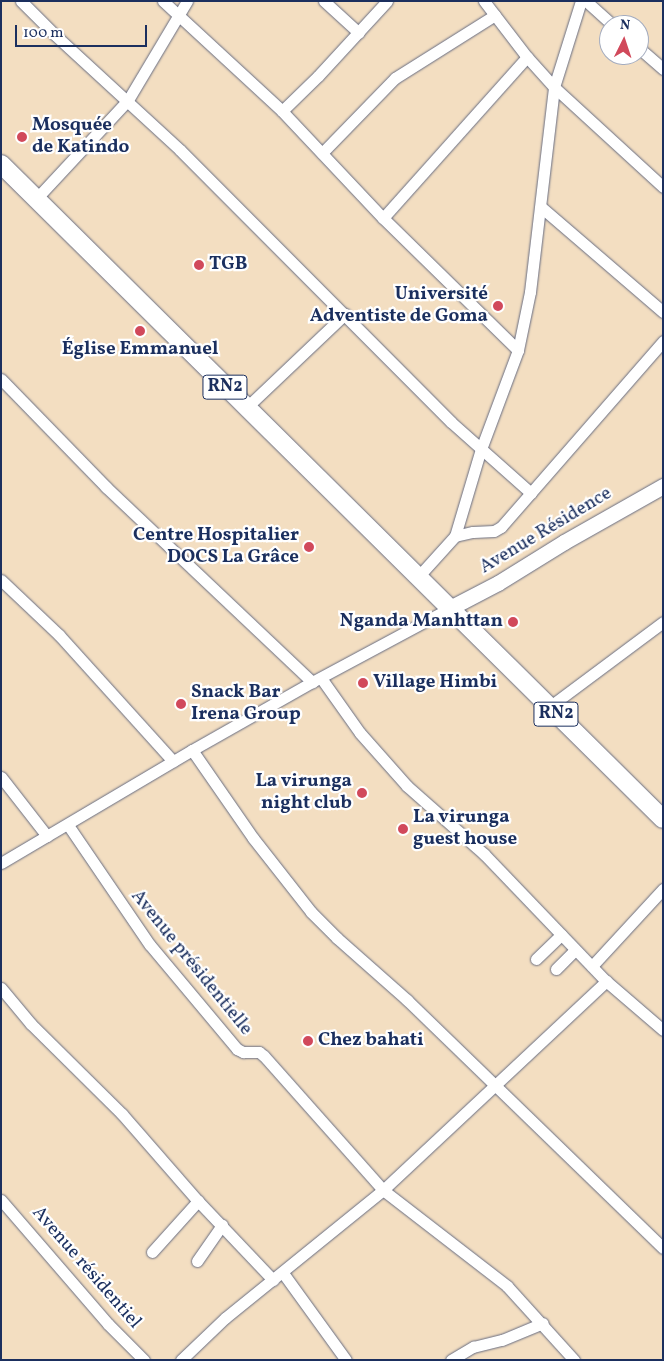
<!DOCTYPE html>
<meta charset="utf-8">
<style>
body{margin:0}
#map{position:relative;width:664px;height:1361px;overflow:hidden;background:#f3dec1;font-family:Vollkorn,serif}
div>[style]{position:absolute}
.roads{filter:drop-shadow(0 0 1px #676c81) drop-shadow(0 0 1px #676c81)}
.minor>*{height:11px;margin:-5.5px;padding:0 5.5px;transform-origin:5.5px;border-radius:5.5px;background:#fff}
.major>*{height:15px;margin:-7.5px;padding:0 7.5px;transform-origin:7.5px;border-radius:7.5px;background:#fff}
.highway>*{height:18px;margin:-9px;padding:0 9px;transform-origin:9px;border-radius:9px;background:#fff}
.dots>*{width:14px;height:14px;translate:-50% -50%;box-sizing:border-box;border:2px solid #fff;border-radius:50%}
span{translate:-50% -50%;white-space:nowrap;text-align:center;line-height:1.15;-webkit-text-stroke:4.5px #fff;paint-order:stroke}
.shield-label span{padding:1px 4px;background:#fff;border:1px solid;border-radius:4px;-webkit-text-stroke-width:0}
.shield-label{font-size:18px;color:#1b2f5e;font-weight:700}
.poi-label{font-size:19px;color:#1b2f5e;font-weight:700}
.left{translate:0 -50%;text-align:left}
.right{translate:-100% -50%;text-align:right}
.street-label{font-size:19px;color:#1b2f5e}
.frame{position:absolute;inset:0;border:2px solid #1b2f5e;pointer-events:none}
.north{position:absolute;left:599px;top:15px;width:50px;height:50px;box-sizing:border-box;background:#fff;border:1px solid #a4acbf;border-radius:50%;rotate:4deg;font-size:14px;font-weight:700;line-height:20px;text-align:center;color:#1b2f5e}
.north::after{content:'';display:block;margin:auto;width:18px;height:22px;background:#d1495b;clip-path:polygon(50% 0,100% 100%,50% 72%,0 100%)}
.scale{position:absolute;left:15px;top:25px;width:132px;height:22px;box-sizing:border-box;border:2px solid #1b2f5e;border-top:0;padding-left:6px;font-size:15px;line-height:18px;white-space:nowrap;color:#1b2f5e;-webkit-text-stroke:4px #fff;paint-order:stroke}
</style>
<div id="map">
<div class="roads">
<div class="minor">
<i style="left:21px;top:1px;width:48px;rotate:45deg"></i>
<i style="left:55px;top:35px;width:170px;rotate:42.6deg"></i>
<i style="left:180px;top:150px;width:384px;rotate:45.1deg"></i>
<i style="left:451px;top:422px;width:107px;rotate:41.6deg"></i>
<i style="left:163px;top:1px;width:162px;rotate:42.7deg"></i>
<i style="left:282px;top:111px;width:147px;rotate:46.7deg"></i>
<i style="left:383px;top:218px;width:189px;rotate:44.4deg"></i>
<i style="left:324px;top:1px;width:47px;rotate:42.4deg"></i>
<i style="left:484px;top:1px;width:71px;rotate:52.5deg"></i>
<i style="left:527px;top:57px;width:40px;rotate:48deg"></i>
<i style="left:554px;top:87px;width:148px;rotate:42.5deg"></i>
<i style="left:586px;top:1px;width:36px;rotate:42deg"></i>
<i style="left:639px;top:48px;width:32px;rotate:41deg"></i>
<i style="left:282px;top:111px;width:50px;rotate:-44.2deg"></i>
<i style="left:318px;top:76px;width:102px;rotate:-47.4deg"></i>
<i style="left:322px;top:153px;width:105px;rotate:-45.8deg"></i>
<i style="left:395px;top:78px;width:118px;rotate:-32.2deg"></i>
<i style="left:35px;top:200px;width:137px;rotate:-47.1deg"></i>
<i style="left:128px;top:100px;width:115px;rotate:-59.2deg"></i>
<i style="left:541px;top:207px;width:161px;rotate:40.7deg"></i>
<i style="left:383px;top:218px;width:216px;rotate:-48.2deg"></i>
<i style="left:1px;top:379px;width:151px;rotate:45.8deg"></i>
<i style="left:106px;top:487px;width:284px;rotate:43.4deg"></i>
<i style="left:248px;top:406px;width:134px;rotate:-43.5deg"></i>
<i style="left:455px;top:536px;width:18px;rotate:-13deg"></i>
<i style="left:473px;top:532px;width:21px;rotate:-3deg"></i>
<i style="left:494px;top:531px;width:8px;rotate:-30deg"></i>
<i style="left:501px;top:527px;width:247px;rotate:-48.9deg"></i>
<i style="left:417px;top:578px;width:57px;rotate:-47.9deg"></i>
<i style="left:455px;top:536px;width:91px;rotate:-73.4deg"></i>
<i style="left:481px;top:449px;width:106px;rotate:-69.5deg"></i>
<i style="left:518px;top:350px;width:59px;rotate:-78.3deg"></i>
<i style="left:530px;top:292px;width:206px;rotate:-83.3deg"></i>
<i style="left:554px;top:87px;width:90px;rotate:-72.6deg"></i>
<i style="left:1px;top:580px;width:80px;rotate:43.5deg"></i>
<i style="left:59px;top:635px;width:170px;rotate:47.9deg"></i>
<i style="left:321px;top:678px;width:67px;rotate:54.7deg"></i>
<i style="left:360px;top:733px;width:71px;rotate:48.4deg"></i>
<i style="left:407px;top:786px;width:103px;rotate:41.4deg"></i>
<i style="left:484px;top:854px;width:176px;rotate:46.2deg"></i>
<i style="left:606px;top:981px;width:75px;rotate:40.7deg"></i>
<i style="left:549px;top:707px;width:142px;rotate:-36.7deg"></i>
<i style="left:192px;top:750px;width:107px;rotate:55.3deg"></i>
<i style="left:253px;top:838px;width:94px;rotate:51.9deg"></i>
<i style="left:311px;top:912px;width:37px;rotate:45deg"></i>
<i style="left:337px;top:938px;width:94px;rotate:41.5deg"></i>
<i style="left:407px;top:1000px;width:356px;rotate:44.1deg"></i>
<i style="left:1px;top:777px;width:75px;rotate:52.1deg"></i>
<i style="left:68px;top:825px;width:145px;rotate:55.7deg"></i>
<i style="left:150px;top:945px;width:136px;rotate:50.1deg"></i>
<i style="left:237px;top:1049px;width:7px;rotate:27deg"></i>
<i style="left:243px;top:1052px;width:16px"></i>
<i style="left:259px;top:1052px;width:6px;rotate:39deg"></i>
<i style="left:264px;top:1056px;width:179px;rotate:48.4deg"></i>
<i style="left:383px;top:1190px;width:157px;rotate:37.7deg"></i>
<i style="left:507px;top:1286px;width:100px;rotate:47.8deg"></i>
<i style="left:1px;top:863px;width:222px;rotate:-30.6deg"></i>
<i style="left:192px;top:750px;width:138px;rotate:-29.5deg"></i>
<i style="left:312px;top:682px;width:154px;rotate:-28.2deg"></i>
<i style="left:536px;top:959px;width:35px;rotate:-44deg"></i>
<i style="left:592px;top:966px;width:105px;rotate:-47.3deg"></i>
<i style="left:556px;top:969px;width:27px;rotate:-45deg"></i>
<i style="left:1px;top:988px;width:47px;rotate:50.2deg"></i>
<i style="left:31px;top:1024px;width:128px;rotate:44.7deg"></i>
<i style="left:122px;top:1114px;width:116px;rotate:48.9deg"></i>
<i style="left:198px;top:1201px;width:109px;rotate:46.5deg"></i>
<i style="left:1px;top:1200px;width:164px;rotate:49.2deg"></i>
<i style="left:108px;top:1324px;width:51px;rotate:45deg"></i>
<i style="left:152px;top:1252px;width:69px;rotate:-48deg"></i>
<i style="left:197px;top:1261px;width:44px;rotate:-55.2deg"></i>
<i style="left:283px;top:1273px;width:107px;rotate:54.1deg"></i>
<i style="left:181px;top:1360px;width:61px;rotate:-43.7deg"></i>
<i style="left:225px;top:1318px;width:203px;rotate:-39deg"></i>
<i style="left:383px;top:1190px;width:306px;rotate:-43.1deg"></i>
<i style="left:451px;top:1360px;width:26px;rotate:-31deg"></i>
<i style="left:473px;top:1347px;width:30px;rotate:-14deg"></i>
<i style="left:502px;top:1340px;width:44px;rotate:-22.5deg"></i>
</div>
<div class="major">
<i style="left:448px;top:609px;width:56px;rotate:-27.5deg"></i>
<i style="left:498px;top:583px;width:78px;rotate:-31.8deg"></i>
<i style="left:564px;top:542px;width:114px;rotate:-29.5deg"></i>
</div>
<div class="highway">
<i style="left:1px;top:164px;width:931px;rotate:44.7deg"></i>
</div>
</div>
<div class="dots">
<i style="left:22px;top:137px;background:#d1495b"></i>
<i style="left:199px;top:265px;background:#d1495b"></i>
<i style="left:498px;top:306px;background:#d1495b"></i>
<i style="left:140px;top:331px;background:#d1495b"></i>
<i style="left:309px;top:547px;background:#d1495b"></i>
<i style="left:513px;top:622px;background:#d1495b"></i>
<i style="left:363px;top:683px;background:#d1495b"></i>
<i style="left:181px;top:704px;background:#d1495b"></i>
<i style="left:362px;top:793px;background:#d1495b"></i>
<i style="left:403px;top:829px;background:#d1495b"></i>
<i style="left:308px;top:1041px;background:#d1495b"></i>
</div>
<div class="shield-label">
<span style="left:225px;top:387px">RN2</span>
<span style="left:556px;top:714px">RN2</span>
</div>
<div class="poi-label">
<span class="left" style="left:32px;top:137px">Mosquée<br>de Katindo</span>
<span class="left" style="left:209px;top:265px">TGB</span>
<span class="right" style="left:488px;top:306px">Université<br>Adventiste de Goma</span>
<span style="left:140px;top:350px">Église Emmanuel</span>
<span class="right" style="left:299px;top:547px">Centre Hospitalier<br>DOCS La Grâce</span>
<span class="right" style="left:503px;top:622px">Nganda Manhttan</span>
<span class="left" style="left:373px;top:683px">Village Himbi</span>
<span class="left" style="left:191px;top:704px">Snack Bar<br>Irena Group</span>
<span class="right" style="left:352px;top:793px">La virunga<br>night club</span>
<span class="left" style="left:413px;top:829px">La virunga<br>guest house</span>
<span class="left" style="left:318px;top:1041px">Chez bahati</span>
</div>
<div class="street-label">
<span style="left:546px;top:531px;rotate:-31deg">Avenue Résidence</span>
<span style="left:191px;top:963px;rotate:51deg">Avenue présidentielle</span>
<span style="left:86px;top:1268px;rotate:49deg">Avenue résidentiel</span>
</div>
<div class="frame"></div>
<div class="north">N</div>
<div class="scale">100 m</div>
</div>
